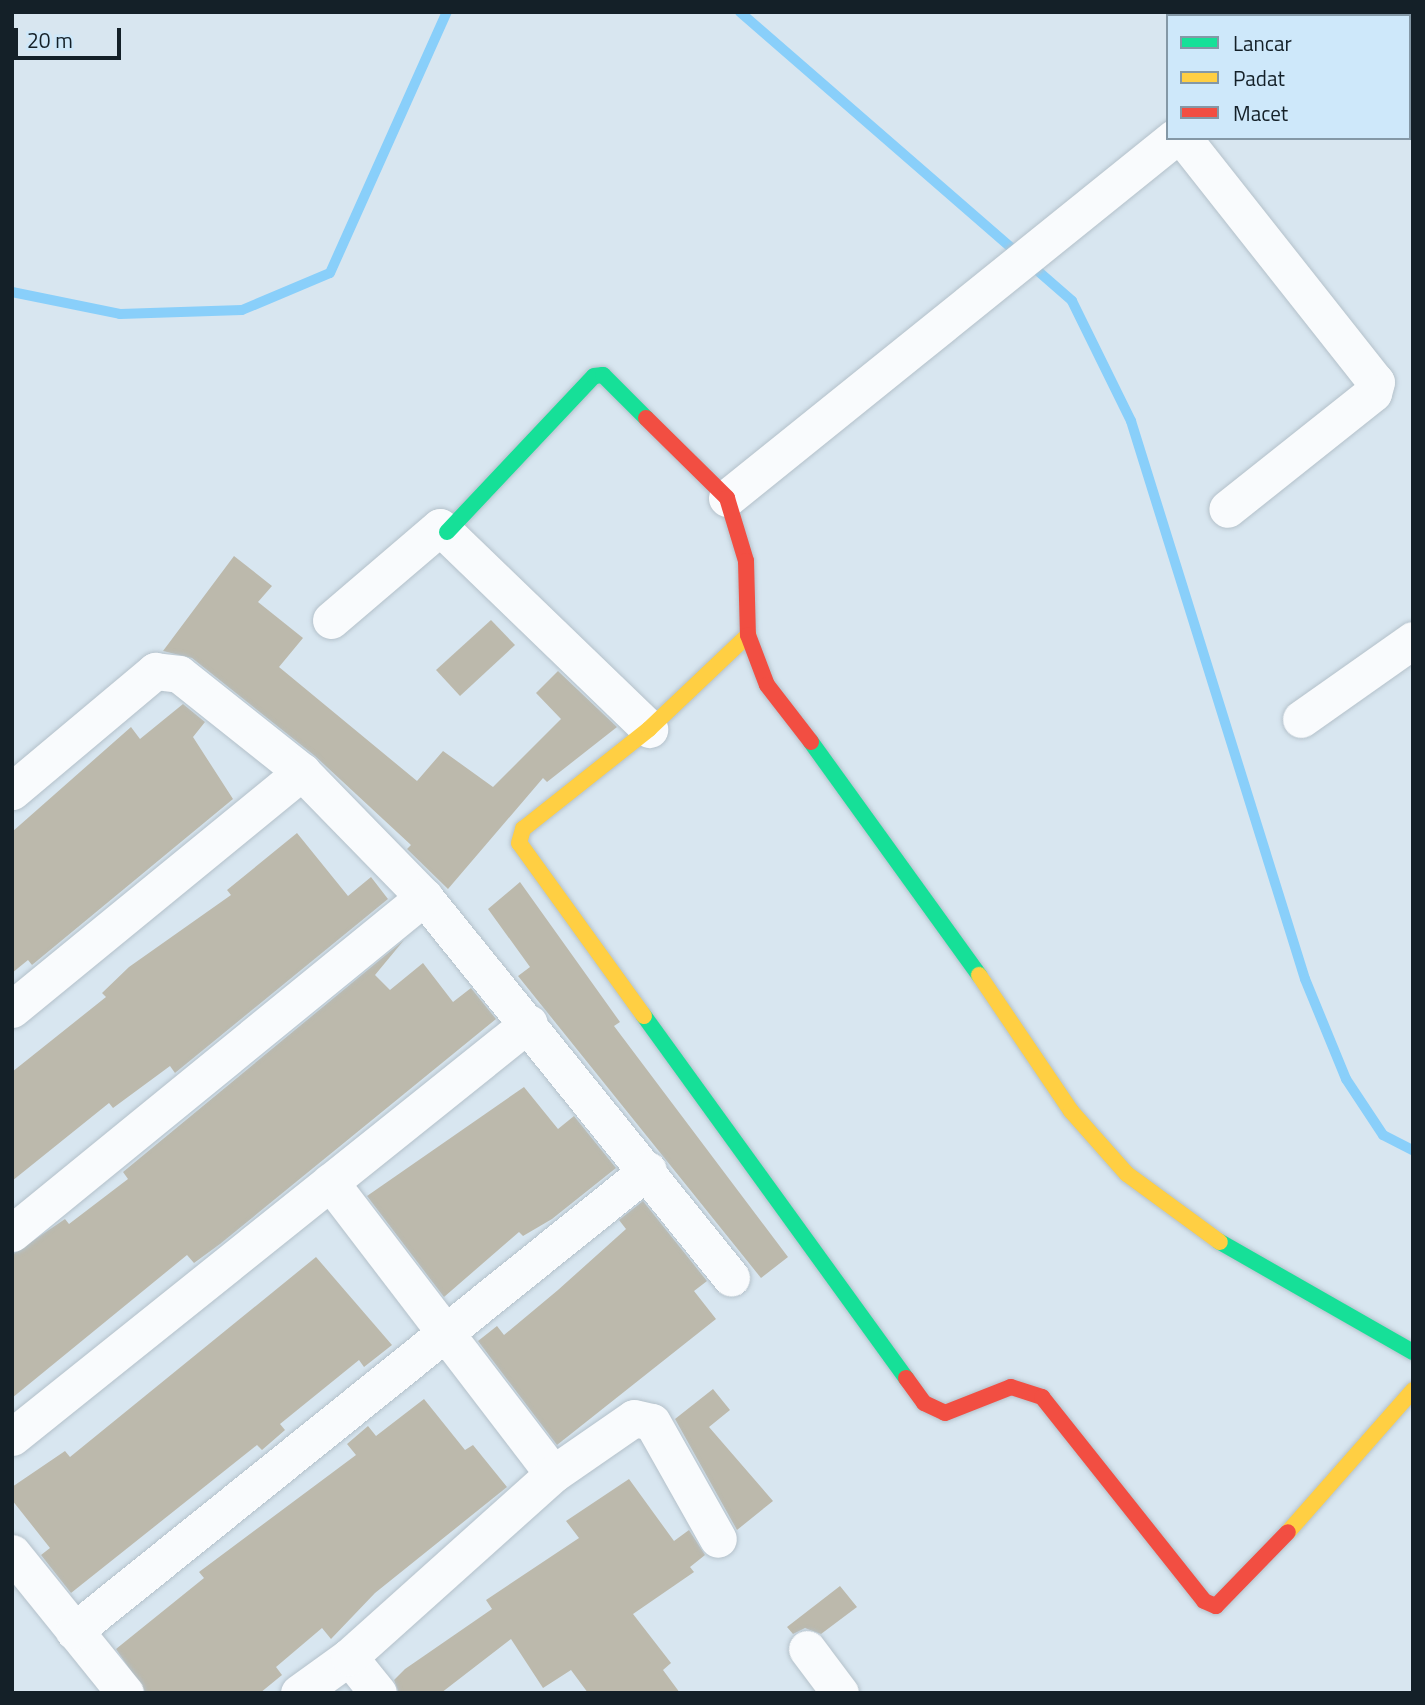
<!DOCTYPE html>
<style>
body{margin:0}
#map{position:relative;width:1425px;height:1705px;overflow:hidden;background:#d8e6f0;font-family:"Titillium Web",sans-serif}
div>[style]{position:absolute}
.stream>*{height:10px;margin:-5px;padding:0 5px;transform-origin:5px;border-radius:5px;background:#89cffa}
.building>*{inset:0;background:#bcb9ac}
.roads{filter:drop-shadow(0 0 2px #b4c1ca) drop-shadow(0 0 2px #b4c1ca)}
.street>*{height:37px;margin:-18.5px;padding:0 18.5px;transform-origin:18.5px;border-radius:18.5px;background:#f9fbfd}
.fast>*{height:16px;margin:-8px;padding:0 8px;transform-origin:8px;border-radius:8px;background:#16e098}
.slow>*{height:16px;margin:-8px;padding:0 8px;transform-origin:8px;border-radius:8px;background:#ffcf43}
.jam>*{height:16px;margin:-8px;padding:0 8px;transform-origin:8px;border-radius:8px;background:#f24e42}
span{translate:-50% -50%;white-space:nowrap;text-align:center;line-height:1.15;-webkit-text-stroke:5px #cee8fa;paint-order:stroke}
.frame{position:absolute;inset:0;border:14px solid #142028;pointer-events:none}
.legend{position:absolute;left:1166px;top:14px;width:245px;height:126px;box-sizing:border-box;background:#cee8fa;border:2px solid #8498a6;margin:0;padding:9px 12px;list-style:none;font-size:21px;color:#142028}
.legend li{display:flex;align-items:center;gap:14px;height:35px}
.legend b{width:35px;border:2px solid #8498a6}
.scale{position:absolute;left:14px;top:28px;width:107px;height:32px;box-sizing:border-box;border:4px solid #142028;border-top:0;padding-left:9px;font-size:21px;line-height:24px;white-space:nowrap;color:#142028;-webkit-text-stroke:5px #cee8fa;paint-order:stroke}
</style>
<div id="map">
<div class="stream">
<i style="left:740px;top:12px;width:440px;rotate:41deg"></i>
<i style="left:1072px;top:301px;width:134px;rotate:63.8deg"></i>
<i style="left:1131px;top:421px;width:584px;rotate:72.68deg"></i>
<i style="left:1305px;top:979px;width:108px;rotate:67.7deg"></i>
<i style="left:1346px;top:1079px;width:67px;rotate:56.5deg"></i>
<i style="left:1383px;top:1135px;width:34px;rotate:27deg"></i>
<i style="left:12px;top:292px;width:110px;rotate:11.5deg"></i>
<i style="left:120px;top:314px;width:122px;rotate:-1.9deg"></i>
<i style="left:242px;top:310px;width:95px;rotate:-22.8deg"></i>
<i style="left:330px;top:273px;width:286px;rotate:-65.9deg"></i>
</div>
<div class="building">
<i style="clip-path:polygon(234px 556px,272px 586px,258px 602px,303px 638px,279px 667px,417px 781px,443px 751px,493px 787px,561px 719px,536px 693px,558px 671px,617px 727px,547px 782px,543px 778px,448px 889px,407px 849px,411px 845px,315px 756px,192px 658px,163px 651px)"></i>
<i style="clip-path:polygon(491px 620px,515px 645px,460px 696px,436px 670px)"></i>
<i style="clip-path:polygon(183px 704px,205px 722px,193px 737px,233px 799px,32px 965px,28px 960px,12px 973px,12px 832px,131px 727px,140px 739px)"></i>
<i style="clip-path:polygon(297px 833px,348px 896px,371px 877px,388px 899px,175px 1073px,170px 1066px,113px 1108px,109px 1103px,12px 1181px,12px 1072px,106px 997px,102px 993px,129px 967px,231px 895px,227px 890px)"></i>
<i style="clip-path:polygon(520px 882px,620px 1022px,614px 1026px,788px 1257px,761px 1278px,518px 976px,530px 967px,488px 909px)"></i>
<i style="clip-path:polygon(404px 940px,375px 975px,390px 990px,423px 963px,453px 1002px,471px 988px,496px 1019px,220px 1244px,194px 1263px,187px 1255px,12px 1398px,12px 1255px,65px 1219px,69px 1224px,128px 1179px,123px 1172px)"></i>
<i style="clip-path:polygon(524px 1087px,558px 1129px,574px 1116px,616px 1168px,552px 1219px,523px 1236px,519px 1232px,444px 1297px,367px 1196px)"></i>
<i style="clip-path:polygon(643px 1201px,707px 1281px,694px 1291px,716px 1319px,557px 1445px,478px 1341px,497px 1326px,504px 1335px,558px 1290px,626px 1229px,619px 1220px)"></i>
<i style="clip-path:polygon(316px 1257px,392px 1345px,364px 1367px,359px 1360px,280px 1424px,285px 1430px,262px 1450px,257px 1445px,71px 1593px,41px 1555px,50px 1548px,12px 1500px,12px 1487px,65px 1451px,70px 1457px)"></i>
<i style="clip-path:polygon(713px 1389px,730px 1410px,709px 1427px,773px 1501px,737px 1530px,675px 1419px)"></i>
<i style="clip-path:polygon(424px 1399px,465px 1450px,473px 1445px,507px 1487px,375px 1593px,331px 1639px,322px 1628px,276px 1667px,282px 1675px,260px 1693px,146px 1693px,116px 1649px,204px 1578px,199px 1572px,356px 1455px,347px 1444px,368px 1426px,376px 1436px)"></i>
<i style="clip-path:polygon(629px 1479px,674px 1541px,689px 1530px,705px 1555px,690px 1567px,694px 1572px,633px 1614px,671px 1663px,663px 1670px,680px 1693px,588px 1693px,571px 1670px,543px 1688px,511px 1639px,441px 1693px,399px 1693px,394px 1680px,405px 1669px,492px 1609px,486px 1600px,579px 1538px,566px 1521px)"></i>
<i style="clip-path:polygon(840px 1586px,857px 1607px,821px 1634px,805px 1628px,793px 1634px,787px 1627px)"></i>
</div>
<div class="roads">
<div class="street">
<i style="left:1382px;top:12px;width:6px;rotate:45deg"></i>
<i style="left:1317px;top:16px;width:6px;rotate:-45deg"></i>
<i style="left:1409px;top:36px;width:5px;rotate:37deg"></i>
<i style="left:1183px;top:138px;width:311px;rotate:51.7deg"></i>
<i style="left:1376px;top:382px;width:11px;rotate:105deg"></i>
<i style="left:1373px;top:393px;width:186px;rotate:141.5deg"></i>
<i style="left:727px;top:498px;width:574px;rotate:-38.85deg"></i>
<i style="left:331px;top:620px;width:143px;rotate:-40.5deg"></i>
<i style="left:440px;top:527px;width:291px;rotate:44deg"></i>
<i style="left:1301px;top:719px;width:137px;rotate:-35.2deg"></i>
<i style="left:12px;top:791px;width:187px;rotate:-40deg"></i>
<i style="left:155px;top:671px;width:24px;rotate:7deg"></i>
<i style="left:179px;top:674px;width:157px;rotate:38.5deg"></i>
<i style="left:302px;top:772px;width:175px;rotate:45.7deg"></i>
<i style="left:424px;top:897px;width:489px;rotate:51.1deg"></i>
<i style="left:12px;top:1009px;width:375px;rotate:-39.3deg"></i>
<i style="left:330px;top:1182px;width:367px;rotate:52.6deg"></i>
<i style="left:12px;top:1233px;width:532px;rotate:-39.2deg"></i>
<i style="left:12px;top:1437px;width:662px;rotate:-38.69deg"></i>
<i style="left:12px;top:1553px;width:180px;rotate:51.1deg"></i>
<i style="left:74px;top:1631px;width:736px;rotate:-38.77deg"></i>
<i style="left:807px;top:1649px;width:55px;rotate:53.1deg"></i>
<i style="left:349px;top:1657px;width:46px;rotate:51.1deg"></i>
<i style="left:299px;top:1693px;width:62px;rotate:-35.8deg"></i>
<i style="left:349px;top:1657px;width:274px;rotate:-41.9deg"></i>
<i style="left:553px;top:1474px;width:98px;rotate:-34.7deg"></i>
<i style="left:634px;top:1418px;width:18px;rotate:13deg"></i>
<i style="left:652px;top:1422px;width:134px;rotate:60.6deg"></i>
</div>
<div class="fast">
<i style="left:447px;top:532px;width:214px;rotate:-46.7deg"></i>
<i style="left:594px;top:376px;width:9px;rotate:-6deg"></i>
<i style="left:603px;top:375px;width:61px;rotate:45deg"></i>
<i style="left:811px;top:742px;width:287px;rotate:54.2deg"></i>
<i style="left:644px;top:1016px;width:447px;rotate:54.1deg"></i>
<i style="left:1220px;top:1242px;width:222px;rotate:29.7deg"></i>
</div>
<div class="slow">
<i style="left:979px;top:975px;width:164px;rotate:55.9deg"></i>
<i style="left:1071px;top:1111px;width:84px;rotate:48.4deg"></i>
<i style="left:1127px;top:1174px;width:115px;rotate:36.2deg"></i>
<i style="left:644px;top:1016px;width:213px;rotate:-125.8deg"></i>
<i style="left:519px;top:843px;width:15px;rotate:-74deg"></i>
<i style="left:523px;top:829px;width:161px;rotate:-38.4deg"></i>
<i style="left:649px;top:729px;width:137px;rotate:-43.5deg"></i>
<i style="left:1288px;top:1532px;width:189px;rotate:-48.6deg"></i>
</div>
<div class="jam">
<i style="left:646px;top:418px;width:114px;rotate:44.6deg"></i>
<i style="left:727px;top:498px;width:66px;rotate:73.2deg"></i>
<i style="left:746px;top:561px;width:74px;rotate:88.5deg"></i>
<i style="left:748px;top:635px;width:53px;rotate:69.2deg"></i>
<i style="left:767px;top:685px;width:72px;rotate:52.3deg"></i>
<i style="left:906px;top:1378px;width:31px;rotate:54deg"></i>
<i style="left:924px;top:1403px;width:23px;rotate:25deg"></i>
<i style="left:945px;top:1413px;width:71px;rotate:-21.5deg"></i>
<i style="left:1011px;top:1387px;width:33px;rotate:18deg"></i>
<i style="left:1042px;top:1397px;width:260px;rotate:51.5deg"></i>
<i style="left:1204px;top:1601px;width:13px;rotate:23deg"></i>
<i style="left:1216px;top:1606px;width:103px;rotate:-45.8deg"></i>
</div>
</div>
<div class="frame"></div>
<ul class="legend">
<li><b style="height:9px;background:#16e098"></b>Lancar</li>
<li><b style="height:9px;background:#ffcf43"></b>Padat</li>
<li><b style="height:9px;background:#f24e42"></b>Macet</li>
</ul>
<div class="scale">20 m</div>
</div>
